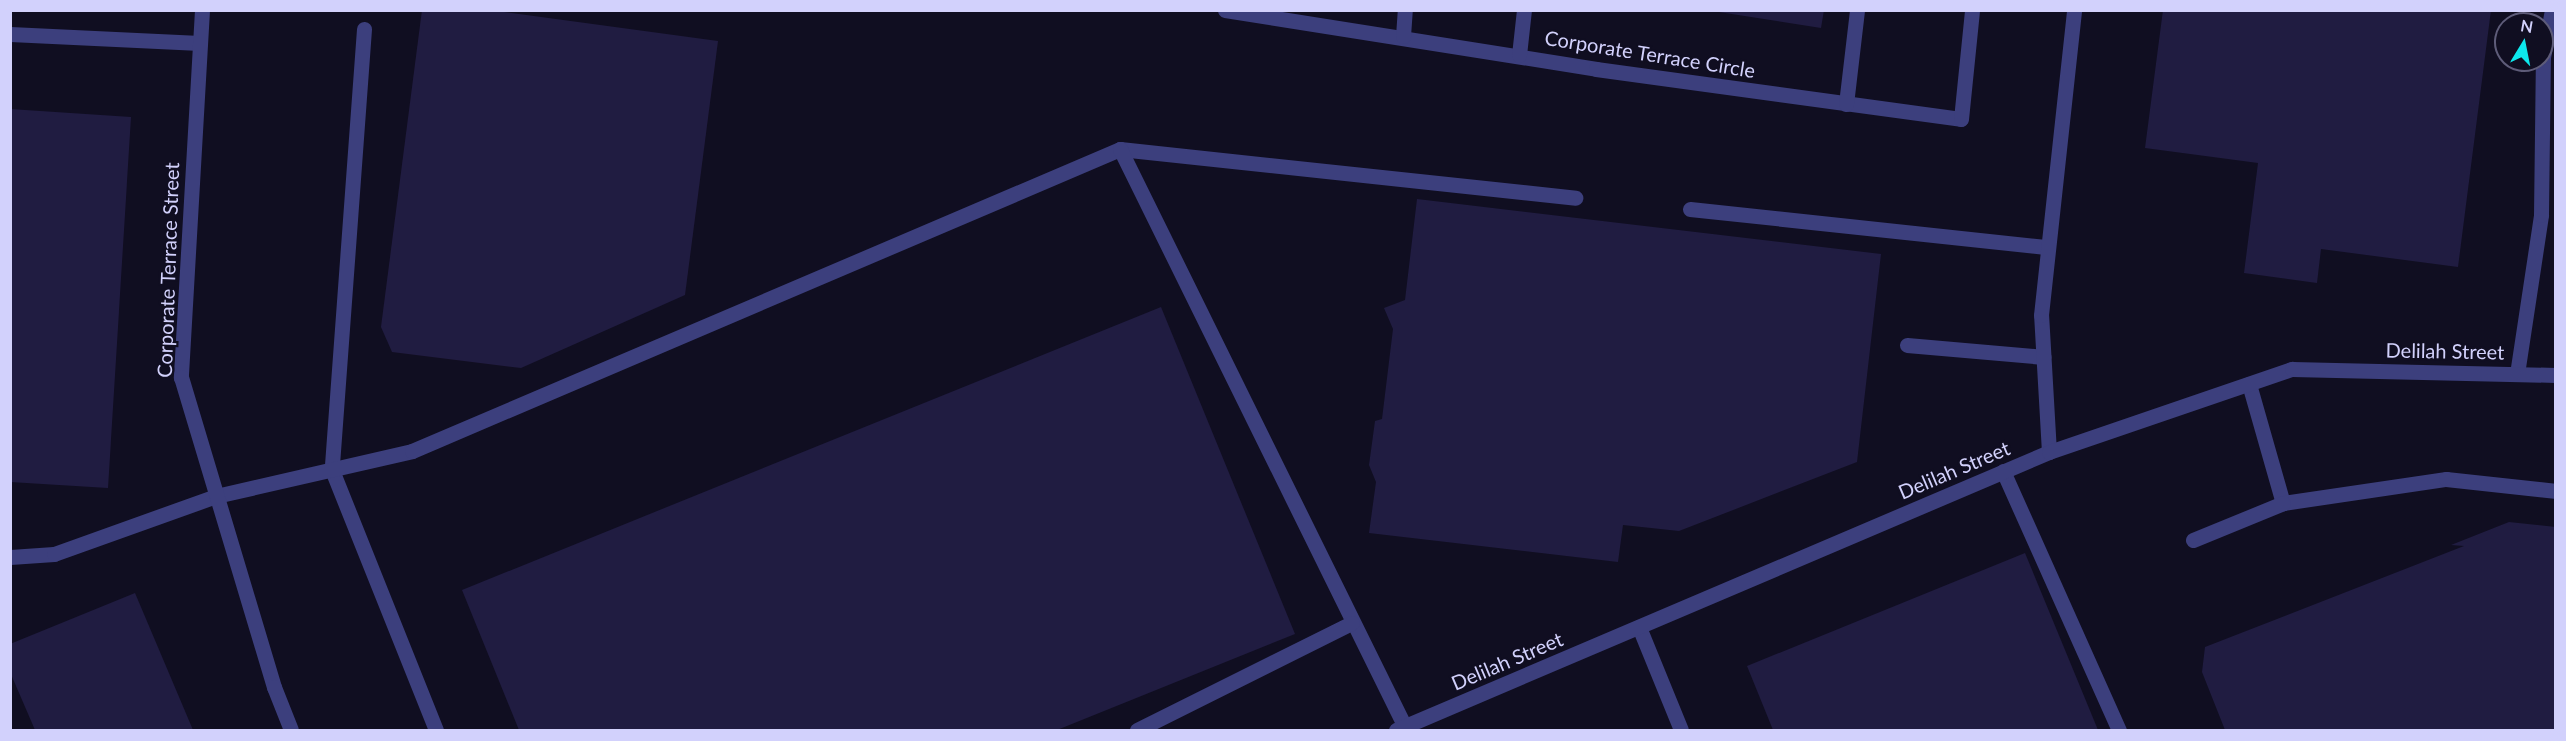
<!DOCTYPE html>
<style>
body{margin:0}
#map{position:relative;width:2566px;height:741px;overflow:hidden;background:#100e21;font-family:Lato,sans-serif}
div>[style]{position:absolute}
.building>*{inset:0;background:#201c41}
.lane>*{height:15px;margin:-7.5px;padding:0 7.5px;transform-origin:7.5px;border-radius:7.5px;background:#3c3f7d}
.street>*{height:15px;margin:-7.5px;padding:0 7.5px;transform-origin:7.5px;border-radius:7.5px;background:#3c3f7d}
span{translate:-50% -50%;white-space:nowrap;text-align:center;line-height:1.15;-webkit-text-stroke:4.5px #100e21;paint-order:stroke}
.street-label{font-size:20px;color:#d2d1fc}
.frame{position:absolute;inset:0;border:12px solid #d2d1fc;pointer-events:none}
.north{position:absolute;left:2494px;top:12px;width:60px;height:60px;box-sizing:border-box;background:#100e21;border:2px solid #5e5c79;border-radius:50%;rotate:10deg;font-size:16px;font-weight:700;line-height:24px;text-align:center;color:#d2d1fc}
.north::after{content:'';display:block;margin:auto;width:21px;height:27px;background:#0de8ed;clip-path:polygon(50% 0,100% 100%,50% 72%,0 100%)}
</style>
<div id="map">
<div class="building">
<i style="clip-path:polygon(422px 10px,489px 10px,718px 41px,685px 295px,521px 368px,392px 352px,381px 327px)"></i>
<i style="clip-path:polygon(1706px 10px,1824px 10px,1821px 28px)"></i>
<i style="clip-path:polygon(2163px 10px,2491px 10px,2458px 267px,2321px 249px,2317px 283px,2244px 273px,2258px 163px,2145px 148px)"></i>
<i style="clip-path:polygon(10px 109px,131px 117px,108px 488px,10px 482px)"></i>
<i style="clip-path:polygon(1417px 199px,1881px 254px,1857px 462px,1679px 531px,1623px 525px,1618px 562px,1369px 533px,1376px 482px,1369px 465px,1375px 421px,1382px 419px,1393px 329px,1384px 308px,1405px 300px)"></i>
<i style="clip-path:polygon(1161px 307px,1295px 634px,1057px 730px,519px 730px,462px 590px)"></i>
<i style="clip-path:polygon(2509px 522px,2556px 527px,2556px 730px,2225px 730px,2202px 672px,2205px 647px,2464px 546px,2451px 545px)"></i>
<i style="clip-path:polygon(2025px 553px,2098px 730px,1773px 730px,1747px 666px)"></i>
<i style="clip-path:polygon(135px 593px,193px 730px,35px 730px,10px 672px,10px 644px)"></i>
</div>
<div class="lane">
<i style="left:1225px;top:10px;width:376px;rotate:9deg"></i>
<i style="left:1596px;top:69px;width:368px;rotate:7.8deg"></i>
<i style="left:1961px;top:119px;width:110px;rotate:-84.2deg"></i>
<i style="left:364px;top:29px;width:442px;rotate:94.2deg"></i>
<i style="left:332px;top:470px;width:280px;rotate:68.2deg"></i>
<i style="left:10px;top:34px;width:190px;rotate:2.7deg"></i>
<i style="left:1403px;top:36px;width:26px;rotate:-86deg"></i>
<i style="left:1519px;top:55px;width:45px;rotate:-83.7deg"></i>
<i style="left:1846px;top:104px;width:95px;rotate:-83.3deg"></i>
<i style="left:1120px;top:149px;width:458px;rotate:6.1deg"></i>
<i style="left:1690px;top:209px;width:360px;rotate:6.1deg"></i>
<i style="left:1907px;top:345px;width:137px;rotate:5deg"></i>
<i style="left:2517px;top:374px;width:161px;rotate:-81.4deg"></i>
<i style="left:2541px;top:215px;width:158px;rotate:-89.3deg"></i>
<i style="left:2543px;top:57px;width:48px;rotate:-79.2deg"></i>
<i style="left:2249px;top:384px;width:124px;rotate:74.1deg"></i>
<i style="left:2283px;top:503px;width:165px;rotate:-8.4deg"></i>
<i style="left:2446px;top:479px;width:111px;rotate:6.2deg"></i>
<i style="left:2049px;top:452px;width:137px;rotate:-93.3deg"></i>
<i style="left:2041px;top:315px;width:307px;rotate:-83.8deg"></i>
<i style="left:2003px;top:471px;width:284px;rotate:65.9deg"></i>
<i style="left:2193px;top:540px;width:97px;rotate:-22.3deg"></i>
<i style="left:10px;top:557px;width:44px;rotate:-3.9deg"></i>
<i style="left:54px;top:554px;width:172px;rotate:-19.7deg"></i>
<i style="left:216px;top:496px;width:201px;rotate:-12.9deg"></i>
<i style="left:412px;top:451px;width:770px;rotate:-23.1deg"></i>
<i style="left:1120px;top:149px;width:644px;rotate:63.75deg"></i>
<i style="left:1639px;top:627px;width:111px;rotate:67.8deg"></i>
<i style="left:1137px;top:730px;width:240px;rotate:-26.5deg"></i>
</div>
<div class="street">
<i style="left:202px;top:10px;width:368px;rotate:93.3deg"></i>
<i style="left:181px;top:377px;width:324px;rotate:73.3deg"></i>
<i style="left:274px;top:687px;width:46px;rotate:68.4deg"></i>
<i style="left:1396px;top:730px;width:710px;rotate:-23.06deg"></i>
<i style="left:2049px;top:452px;width:257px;rotate:-18.9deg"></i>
<i style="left:2292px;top:369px;width:264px;rotate:1.3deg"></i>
</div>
<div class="street-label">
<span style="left:1650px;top:54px;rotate:9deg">Corporate Terrace Circle</span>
<span style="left:168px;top:270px;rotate:-88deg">Corporate Terrace Street</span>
<span style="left:2445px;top:351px;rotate:1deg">Delilah Street</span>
<span style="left:1954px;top:470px;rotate:-23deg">Delilah Street</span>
<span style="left:1507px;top:661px;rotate:-23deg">Delilah Street</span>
</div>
<div class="frame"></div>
<div class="north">N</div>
</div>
